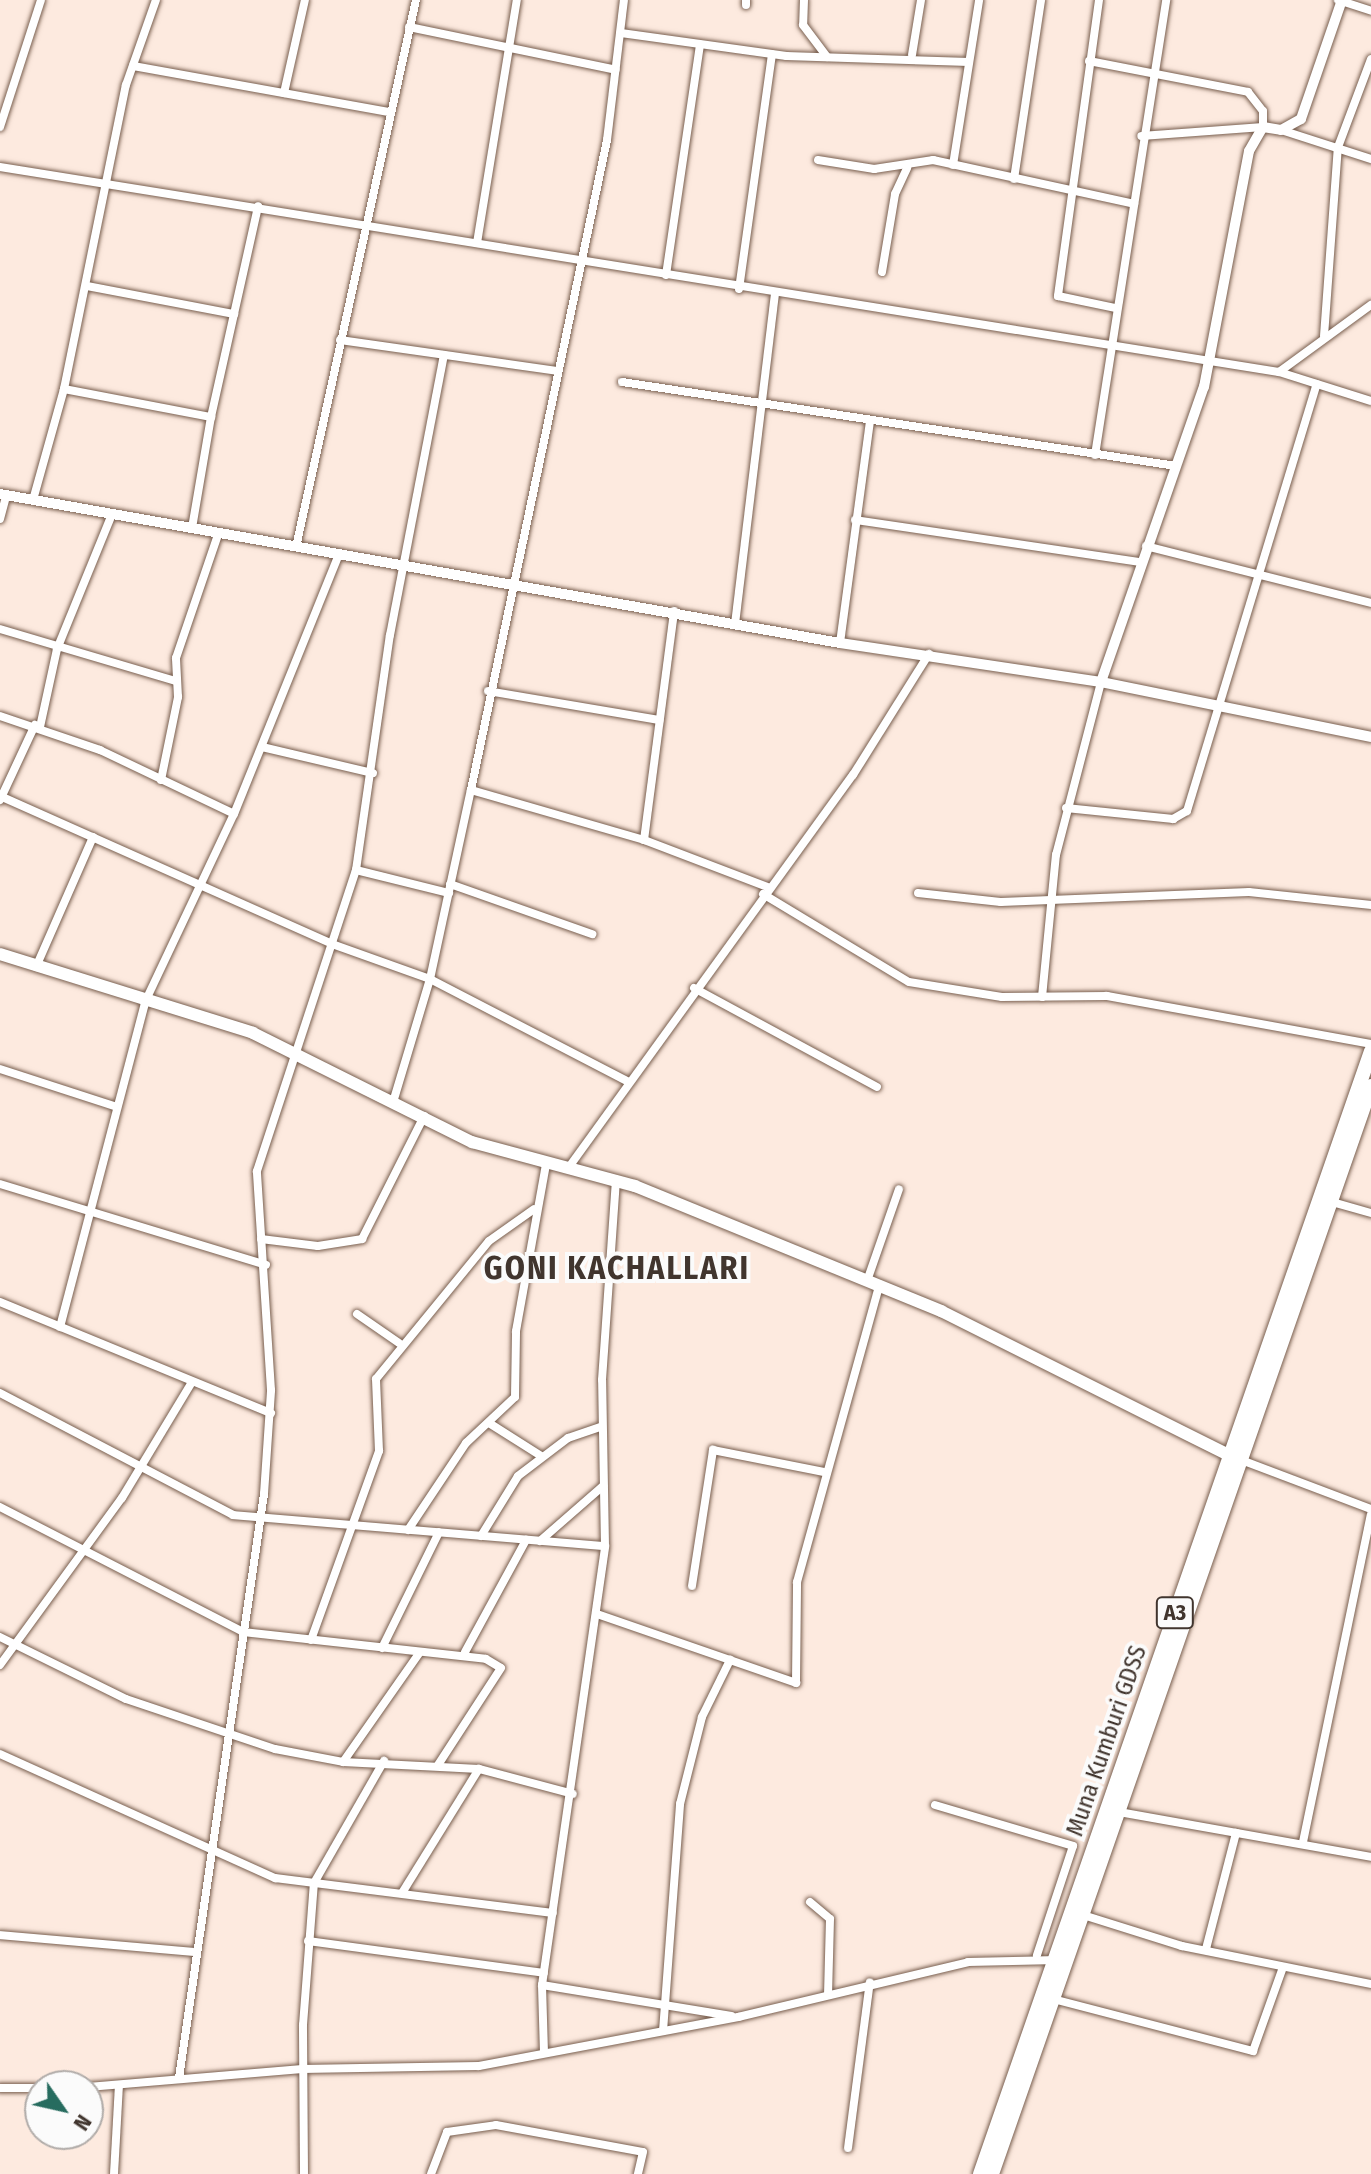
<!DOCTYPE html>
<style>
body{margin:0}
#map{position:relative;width:1371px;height:2174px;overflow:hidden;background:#fdeadf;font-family:"Fira Sans Condensed",sans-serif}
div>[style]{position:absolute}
.roads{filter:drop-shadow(0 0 2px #785e4e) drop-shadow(0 0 2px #785e4e)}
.minor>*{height:8px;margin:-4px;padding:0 4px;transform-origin:4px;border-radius:4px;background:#fff}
.tertiary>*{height:10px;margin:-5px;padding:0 5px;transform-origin:5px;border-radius:5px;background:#fff}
.secondary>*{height:12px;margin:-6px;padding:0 6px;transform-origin:6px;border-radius:6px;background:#fff}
.trunk>*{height:14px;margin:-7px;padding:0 7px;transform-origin:7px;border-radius:7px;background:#fff}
span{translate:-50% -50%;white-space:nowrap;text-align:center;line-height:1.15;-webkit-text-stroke:8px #fbfbfb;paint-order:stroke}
.shield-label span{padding:2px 6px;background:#fbfbfb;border:2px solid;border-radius:6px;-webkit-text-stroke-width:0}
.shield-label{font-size:22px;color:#41352e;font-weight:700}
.street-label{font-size:24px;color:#41352e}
.district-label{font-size:32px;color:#41352e;font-weight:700;letter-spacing:2px}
.north{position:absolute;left:24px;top:2070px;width:80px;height:80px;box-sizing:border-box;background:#fbfbfb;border:2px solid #b1aca9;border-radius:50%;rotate:124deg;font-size:22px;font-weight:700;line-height:32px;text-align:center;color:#41352e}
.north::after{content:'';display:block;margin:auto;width:28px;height:36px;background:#276c5f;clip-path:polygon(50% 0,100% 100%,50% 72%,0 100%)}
</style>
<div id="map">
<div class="roads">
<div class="minor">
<i style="left:804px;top:0;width:25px;rotate:92deg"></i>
<i style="left:803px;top:25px;width:40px;rotate:53deg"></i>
<i style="left:1099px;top:0;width:299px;rotate:97.9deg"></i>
<i style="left:1058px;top:296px;width:58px;rotate:11.9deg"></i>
<i style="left:1338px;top:0;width:35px;rotate:18deg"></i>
<i style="left:746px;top:5px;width:5px;rotate:-90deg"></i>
<i style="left:409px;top:27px;width:211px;rotate:11.7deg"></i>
<i style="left:621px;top:33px;width:167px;rotate:7.9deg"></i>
<i style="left:786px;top:56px;width:183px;rotate:1.9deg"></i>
<i style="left:912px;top:55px;width:56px;rotate:-80.7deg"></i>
<i style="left:1089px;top:61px;width:162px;rotate:11deg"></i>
<i style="left:1248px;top:92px;width:24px;rotate:52deg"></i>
<i style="left:1263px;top:111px;width:16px;rotate:90deg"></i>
<i style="left:1263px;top:127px;width:122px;rotate:175.8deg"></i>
<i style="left:133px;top:66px;width:260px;rotate:10.2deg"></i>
<i style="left:284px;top:93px;width:95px;rotate:-77.3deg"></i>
<i style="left:0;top:127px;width:133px;rotate:-72.1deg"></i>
<i style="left:1281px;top:130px;width:95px;rotate:17.9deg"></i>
<i style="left:818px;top:160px;width:57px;rotate:9.1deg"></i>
<i style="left:874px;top:169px;width:60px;rotate:-8.7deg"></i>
<i style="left:933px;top:160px;width:206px;rotate:12.3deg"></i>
<i style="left:953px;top:165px;width:167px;rotate:-81deg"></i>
<i style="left:0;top:167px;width:1295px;rotate:9.11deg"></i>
<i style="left:1279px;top:372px;width:96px;rotate:17.5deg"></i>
<i style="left:1014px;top:179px;width:181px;rotate:-81.4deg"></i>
<i style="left:477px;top:243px;width:246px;rotate:-80.7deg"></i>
<i style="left:882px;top:272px;width:79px;rotate:-80.5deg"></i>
<i style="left:895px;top:194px;width:29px;rotate:-65deg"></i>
<i style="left:666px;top:275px;width:233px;rotate:-81.6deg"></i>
<i style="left:87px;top:286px;width:150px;rotate:10.8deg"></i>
<i style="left:739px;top:289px;width:237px;rotate:-82deg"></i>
<i style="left:1324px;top:336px;width:190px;rotate:-85.8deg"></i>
<i style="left:1338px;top:147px;width:94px;rotate:-69.4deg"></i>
<i style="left:340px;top:340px;width:219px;rotate:8.1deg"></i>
<i style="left:1279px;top:372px;width:114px;rotate:-36.1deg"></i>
<i style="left:622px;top:382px;width:560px;rotate:8.62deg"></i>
<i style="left:64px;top:389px;width:150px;rotate:10.8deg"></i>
<i style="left:211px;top:417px;width:216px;rotate:-77.4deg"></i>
<i style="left:1095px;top:455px;width:461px;rotate:-81.1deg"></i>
<i style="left:33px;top:500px;width:115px;rotate:-74.4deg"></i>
<i style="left:64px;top:389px;width:310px;rotate:-78.5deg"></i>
<i style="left:126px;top:85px;width:90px;rotate:-70.6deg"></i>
<i style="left:0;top:519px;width:24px;rotate:-75deg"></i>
<i style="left:855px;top:520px;width:288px;rotate:8.4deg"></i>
<i style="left:192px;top:528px;width:113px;rotate:-80.3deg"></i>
<i style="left:1146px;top:546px;width:232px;rotate:14.2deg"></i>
<i style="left:296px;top:547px;width:560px;rotate:-77.63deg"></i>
<i style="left:735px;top:624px;width:333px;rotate:-83.1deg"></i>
<i style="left:0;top:629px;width:184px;rotate:16.5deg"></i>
<i style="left:840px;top:643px;width:223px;rotate:-82.3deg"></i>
<i style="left:488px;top:691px;width:174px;rotate:9.6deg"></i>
<i style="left:0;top:716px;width:106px;rotate:18.8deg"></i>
<i style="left:100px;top:750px;width:148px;rotate:25.5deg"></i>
<i style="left:40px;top:727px;width:80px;rotate:-77.7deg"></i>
<i style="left:57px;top:649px;width:146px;rotate:-67.8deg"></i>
<i style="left:262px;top:747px;width:114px;rotate:13.2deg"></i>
<i style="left:161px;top:780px;width:85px;rotate:-78.4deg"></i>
<i style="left:178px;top:697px;width:39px;rotate:-93deg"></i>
<i style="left:176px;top:658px;width:133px;rotate:-71.2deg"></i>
<i style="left:471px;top:790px;width:180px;rotate:16.1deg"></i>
<i style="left:644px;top:840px;width:133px;rotate:20.8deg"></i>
<i style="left:0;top:796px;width:363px;rotate:24deg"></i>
<i style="left:332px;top:944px;width:104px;rotate:19.7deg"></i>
<i style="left:430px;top:979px;width:222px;rotate:27.4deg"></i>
<i style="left:0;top:800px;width:83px;rotate:-65deg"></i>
<i style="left:1066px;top:808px;width:108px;rotate:5.9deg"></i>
<i style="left:1173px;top:819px;width:16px;rotate:-30deg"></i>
<i style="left:1187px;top:811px;width:446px;rotate:-73.1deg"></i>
<i style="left:644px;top:840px;width:231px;rotate:-82.5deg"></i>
<i style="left:356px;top:870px;width:96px;rotate:13.9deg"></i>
<i style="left:450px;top:884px;width:151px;rotate:19.4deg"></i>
<i style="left:918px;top:893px;width:83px;rotate:6.2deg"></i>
<i style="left:1001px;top:902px;width:248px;rotate:-2.3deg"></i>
<i style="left:1249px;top:892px;width:123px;rotate:6.1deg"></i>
<i style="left:763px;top:894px;width:170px;rotate:31.1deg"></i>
<i style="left:909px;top:982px;width:94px;rotate:9.2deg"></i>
<i style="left:1002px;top:997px;width:105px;rotate:-0.5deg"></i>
<i style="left:1107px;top:996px;width:268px;rotate:10.3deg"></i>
<i style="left:36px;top:967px;width:142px;rotate:-66.3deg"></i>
<i style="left:694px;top:988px;width:208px;rotate:28.4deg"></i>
<i style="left:1042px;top:997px;width:143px;rotate:-84.4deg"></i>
<i style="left:1056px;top:855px;width:179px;rotate:-75.4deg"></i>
<i style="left:0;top:1069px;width:120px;rotate:18deg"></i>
<i style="left:394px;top:1099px;width:125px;rotate:-73.3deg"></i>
<i style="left:430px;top:979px;width:193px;rotate:-77.8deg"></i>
<i style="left:471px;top:790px;width:664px;rotate:-78.18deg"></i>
<i style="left:607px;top:140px;width:141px;rotate:-83.1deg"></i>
<i style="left:569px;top:1167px;width:484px;rotate:-54.1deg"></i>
<i style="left:853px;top:775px;width:143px;rotate:-57.9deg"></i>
<i style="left:0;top:1184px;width:278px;rotate:16.9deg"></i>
<i style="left:1332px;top:1202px;width:41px;rotate:15.8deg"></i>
<i style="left:261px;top:1239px;width:57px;rotate:7deg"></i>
<i style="left:318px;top:1246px;width:45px;rotate:-9deg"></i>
<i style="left:362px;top:1239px;width:138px;rotate:-63.2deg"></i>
<i style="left:867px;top:1281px;width:97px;rotate:-70.8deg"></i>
<i style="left:0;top:1302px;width:293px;rotate:22.3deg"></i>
<i style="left:357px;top:1314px;width:51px;rotate:34.6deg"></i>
<i style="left:60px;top:1327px;width:336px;rotate:-75.3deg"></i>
<i style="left:145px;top:1002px;width:208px;rotate:-64.7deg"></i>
<i style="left:234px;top:814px;width:280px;rotate:-68deg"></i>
<i style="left:0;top:1393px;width:263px;rotate:27.6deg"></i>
<i style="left:233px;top:1515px;width:373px;rotate:4.8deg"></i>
<i style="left:489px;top:1423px;width:62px;rotate:32.4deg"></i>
<i style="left:1241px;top:1460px;width:139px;rotate:20.7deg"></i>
<i style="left:0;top:1507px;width:273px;rotate:27.2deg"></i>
<i style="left:243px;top:1632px;width:244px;rotate:6.3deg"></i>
<i style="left:486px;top:1659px;width:17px;rotate:31deg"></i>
<i style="left:501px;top:1668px;width:116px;rotate:123deg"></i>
<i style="left:408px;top:1530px;width:105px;rotate:-56.3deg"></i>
<i style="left:466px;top:1443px;width:67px;rotate:-43.2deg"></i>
<i style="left:515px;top:1397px;width:66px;rotate:-89.1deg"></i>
<i style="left:516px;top:1331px;width:170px;rotate:-79.8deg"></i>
<i style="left:481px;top:1536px;width:70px;rotate:-58.3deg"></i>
<i style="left:518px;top:1476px;width:63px;rotate:-37.2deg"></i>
<i style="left:568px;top:1438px;width:34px;rotate:-19deg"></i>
<i style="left:540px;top:1541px;width:84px;rotate:-41.1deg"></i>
<i style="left:692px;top:1586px;width:138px;rotate:-81.2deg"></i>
<i style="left:713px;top:1450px;width:113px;rotate:11.2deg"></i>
<i style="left:597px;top:1614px;width:211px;rotate:19.1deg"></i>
<i style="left:796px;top:1683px;width:101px;rotate:-89.4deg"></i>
<i style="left:797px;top:1582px;width:307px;rotate:-74.5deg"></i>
<i style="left:0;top:1637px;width:140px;rotate:26.2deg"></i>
<i style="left:126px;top:1699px;width:157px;rotate:18.6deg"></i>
<i style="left:275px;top:1749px;width:69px;rotate:10.8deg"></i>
<i style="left:343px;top:1762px;width:136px;rotate:2.9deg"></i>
<i style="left:479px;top:1769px;width:97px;rotate:14.9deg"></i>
<i style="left:311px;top:1640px;width:201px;rotate:-70.2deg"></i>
<i style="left:379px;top:1451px;width:72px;rotate:-92.4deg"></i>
<i style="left:376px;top:1379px;width:178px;rotate:-50.7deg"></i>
<i style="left:489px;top:1241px;width:55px;rotate:-35.4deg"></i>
<i style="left:382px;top:1648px;width:129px;rotate:-63.8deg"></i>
<i style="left:465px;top:1652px;width:128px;rotate:-61.4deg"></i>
<i style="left:0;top:1665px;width:207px;rotate:-53.9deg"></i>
<i style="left:122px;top:1498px;width:135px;rotate:-58.9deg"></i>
<i style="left:0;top:1754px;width:302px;rotate:24.3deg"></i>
<i style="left:275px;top:1878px;width:280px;rotate:7.2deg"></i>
<i style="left:343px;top:1762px;width:134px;rotate:-55deg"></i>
<i style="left:935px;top:1805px;width:144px;rotate:16.5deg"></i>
<i style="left:1073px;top:1846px;width:115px;rotate:108.3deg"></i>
<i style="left:1119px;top:1812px;width:256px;rotate:10.1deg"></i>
<i style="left:1303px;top:1842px;width:334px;rotate:-78.3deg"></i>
<i style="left:402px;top:1893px;width:146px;rotate:-58.2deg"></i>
<i style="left:810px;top:1902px;width:26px;rotate:40deg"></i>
<i style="left:830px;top:1919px;width:74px;rotate:91.5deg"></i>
<i style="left:1083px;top:1915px;width:104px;rotate:17.4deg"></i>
<i style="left:1182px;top:1946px;width:193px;rotate:11.4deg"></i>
<i style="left:0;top:1935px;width:194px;rotate:5deg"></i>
<i style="left:308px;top:1941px;width:238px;rotate:7.7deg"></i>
<i style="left:1206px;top:1949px;width:120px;rotate:-75.5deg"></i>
<i style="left:542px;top:1985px;width:192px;rotate:9.3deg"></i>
<i style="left:1053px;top:1999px;width:207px;rotate:14.6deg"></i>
<i style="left:1253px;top:2051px;width:89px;rotate:-70.3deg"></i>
<i style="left:663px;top:2031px;width:228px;rotate:-85.7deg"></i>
<i style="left:680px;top:1804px;width:90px;rotate:-75.8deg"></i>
<i style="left:702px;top:1717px;width:64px;rotate:-63.8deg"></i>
<i style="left:544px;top:2053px;width:68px;rotate:-91.7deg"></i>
<i style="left:542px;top:1985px;width:443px;rotate:-81.8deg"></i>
<i style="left:605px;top:1546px;width:166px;rotate:-91deg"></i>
<i style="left:602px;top:1380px;width:201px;rotate:-86deg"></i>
<i style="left:179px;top:2078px;width:590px;rotate:-81.72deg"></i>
<i style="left:264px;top:1494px;width:104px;rotate:-86.1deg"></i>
<i style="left:271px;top:1390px;width:219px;rotate:-93.7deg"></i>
<i style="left:257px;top:1171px;width:317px;rotate:-71.8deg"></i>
<i style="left:356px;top:870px;width:237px;rotate:-81.8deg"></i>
<i style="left:390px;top:635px;width:285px;rotate:-79.1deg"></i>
<i style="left:88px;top:2087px;width:215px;rotate:-4.8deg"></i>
<i style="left:302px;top:2069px;width:177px;rotate:-1deg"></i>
<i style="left:479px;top:2066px;width:264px;rotate:-10.7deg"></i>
<i style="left:738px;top:2017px;width:236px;rotate:-13.4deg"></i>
<i style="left:968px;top:1962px;width:90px;rotate:-1.3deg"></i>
<i style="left:0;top:2088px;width:40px"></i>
<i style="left:848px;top:2148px;width:167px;rotate:-82.5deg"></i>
<i style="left:114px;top:2174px;width:89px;rotate:-86.8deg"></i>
<i style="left:304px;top:2174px;width:149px;rotate:-90.4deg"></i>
<i style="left:303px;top:2025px;width:142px;rotate:-85.6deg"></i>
<i style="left:314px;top:1883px;width:141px;rotate:-60.2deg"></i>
<i style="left:431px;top:2174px;width:45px;rotate:-69.1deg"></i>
<i style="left:447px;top:2132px;width:49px;rotate:-8.1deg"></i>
<i style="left:496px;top:2125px;width:149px;rotate:10.4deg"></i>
<i style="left:643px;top:2152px;width:23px;rotate:103deg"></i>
</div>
<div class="tertiary">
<i style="left:0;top:494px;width:853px;rotate:10.06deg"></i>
<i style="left:840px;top:643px;width:264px;rotate:8.5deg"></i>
<i style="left:1101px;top:682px;width:276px;rotate:11.5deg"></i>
<i style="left:1101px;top:682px;width:312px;rotate:-70.8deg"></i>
<i style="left:1204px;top:387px;width:240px;rotate:-79.2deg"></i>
<i style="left:1249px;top:151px;width:28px;rotate:-60deg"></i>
<i style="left:1263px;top:127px;width:18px;rotate:9deg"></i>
<i style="left:1281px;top:130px;width:23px;rotate:-29deg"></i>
<i style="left:1301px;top:119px;width:126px;rotate:-71deg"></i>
</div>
<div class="secondary">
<i style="left:0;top:954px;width:265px;rotate:17.3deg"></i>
<i style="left:253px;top:1033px;width:245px;rotate:26.5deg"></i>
<i style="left:472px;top:1142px;width:169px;rotate:15.1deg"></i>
<i style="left:635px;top:1186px;width:331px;rotate:22.2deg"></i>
<i style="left:941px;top:1311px;width:331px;rotate:26.6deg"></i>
</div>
<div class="trunk">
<i style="left:980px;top:2174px;width:1189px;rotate:-70.8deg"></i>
<i style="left:992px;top:2174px;width:1152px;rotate:-70.79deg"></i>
</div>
</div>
<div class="shield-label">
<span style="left:1175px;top:1613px">A3</span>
</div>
<div class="street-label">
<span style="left:1107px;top:1741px;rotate:-71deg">Muna Kumburi GDSS</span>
</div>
<div class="district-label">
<span style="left:617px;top:1268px">GONI KACHALLARI</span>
</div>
<div class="north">N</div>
</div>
